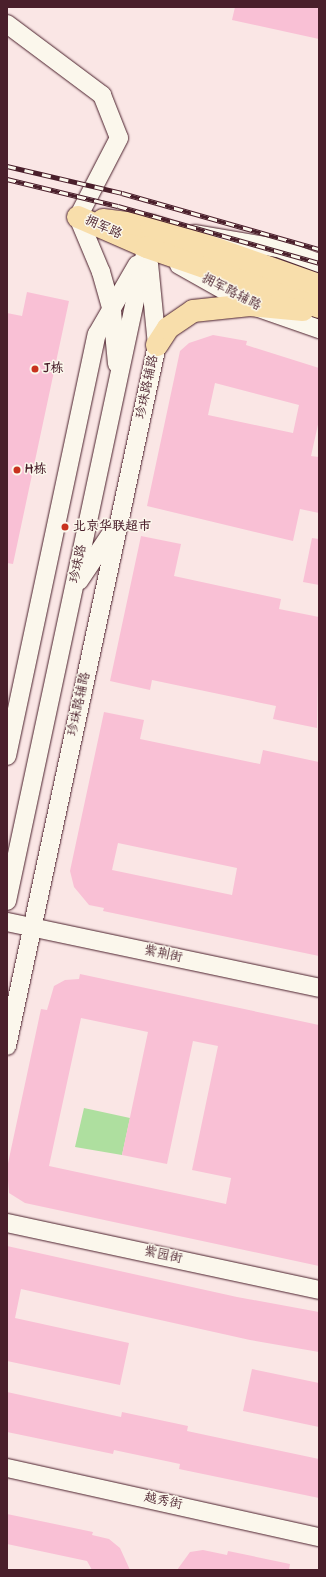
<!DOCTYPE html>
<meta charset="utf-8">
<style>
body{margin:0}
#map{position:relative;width:326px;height:1577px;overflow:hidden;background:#fae6e5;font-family:Mynerve,"LXGW WenKai TC",sans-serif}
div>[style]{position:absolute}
.green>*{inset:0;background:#aedf9f}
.building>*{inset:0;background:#f9c0d5}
.roads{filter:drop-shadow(0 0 1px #4a1f2b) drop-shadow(0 0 1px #4a1f2b)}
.minor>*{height:18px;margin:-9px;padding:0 9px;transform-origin:9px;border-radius:9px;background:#fbf7ec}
.major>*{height:22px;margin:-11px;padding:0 11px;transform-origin:11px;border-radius:11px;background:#f8deab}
.rail>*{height:4.5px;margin-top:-2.25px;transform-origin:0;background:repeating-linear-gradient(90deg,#fbf7ec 0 9px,#4a1f2b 0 18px);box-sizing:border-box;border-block:1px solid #4a1f2b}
.dots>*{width:11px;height:11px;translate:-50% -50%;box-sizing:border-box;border:2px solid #fbf7ec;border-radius:50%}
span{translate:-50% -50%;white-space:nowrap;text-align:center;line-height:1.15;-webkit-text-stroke:3px #fbf7ec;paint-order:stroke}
.street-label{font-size:13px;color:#4a1f2b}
.poi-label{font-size:13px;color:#4a1f2b;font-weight:700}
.left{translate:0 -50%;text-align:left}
.frame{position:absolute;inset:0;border:8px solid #4a1f2b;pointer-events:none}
</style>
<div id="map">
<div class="green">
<i style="clip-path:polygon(84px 1108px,130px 1118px,122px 1155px,75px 1147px)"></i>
</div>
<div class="building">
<i style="clip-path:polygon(235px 7px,319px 7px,319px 39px,232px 20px)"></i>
<i style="clip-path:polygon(27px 292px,69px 301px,13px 564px,7px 563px,7px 313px,22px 316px)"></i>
<i style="clip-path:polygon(evenodd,213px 335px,247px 341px,246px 345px,319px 368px,319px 420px,311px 456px,319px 457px,319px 513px,300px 509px,293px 541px,147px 506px,180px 351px,189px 343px,213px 335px,215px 383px,299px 405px,293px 433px,208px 415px,215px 383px)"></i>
<i style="clip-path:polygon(141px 536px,181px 544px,174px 576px,281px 599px,279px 609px,319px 617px,317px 728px,273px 719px,276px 706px,152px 680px,150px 690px,110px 681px)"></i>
<i style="clip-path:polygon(312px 538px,319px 539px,319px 585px,303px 582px)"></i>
<i style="clip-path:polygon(evenodd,104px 712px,144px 720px,140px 739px,260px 764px,263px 750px,319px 762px,319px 956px,103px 911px,104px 908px,89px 905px,74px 887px,70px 871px,104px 712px,118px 843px,237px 868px,232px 895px,112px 870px,118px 843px)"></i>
<i style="clip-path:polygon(evenodd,80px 974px,319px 1025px,319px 1266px,25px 1203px,9px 1193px,7px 1168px,41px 1009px,47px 1010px,54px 986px,65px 980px,79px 979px,80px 974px,81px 1018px,148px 1032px,122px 1155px,167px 1164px,193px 1041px,218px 1046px,192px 1170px,231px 1178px,226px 1204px,49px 1166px,81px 1018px)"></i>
<i style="clip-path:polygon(7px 1246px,237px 1297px,319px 1312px,319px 1352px,250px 1340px,21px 1289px,15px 1318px,129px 1343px,120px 1385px,7px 1361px)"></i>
<i style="clip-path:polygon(252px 1369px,319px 1383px,319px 1427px,243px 1411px)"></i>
<i style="clip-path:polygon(7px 1392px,121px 1417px,122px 1412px,188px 1426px,187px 1431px,319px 1459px,319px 1498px,179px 1469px,180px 1464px,114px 1450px,113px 1454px,7px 1432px)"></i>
<i style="clip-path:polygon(7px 1514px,93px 1532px,92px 1535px,109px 1539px,120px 1548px,130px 1570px,92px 1570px,87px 1561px,7px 1544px)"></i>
<i style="clip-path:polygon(203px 1550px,227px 1555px,228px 1551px,290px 1564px,289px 1570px,177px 1570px,190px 1552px)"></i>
</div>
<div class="roads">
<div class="minor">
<i style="left:7px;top:24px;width:119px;rotate:36.8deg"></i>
<i style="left:102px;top:95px;width:46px;rotate:68.4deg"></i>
<i style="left:119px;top:138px;width:89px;rotate:117.4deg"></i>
<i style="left:78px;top:217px;width:60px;rotate:67.3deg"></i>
<i style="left:101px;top:272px;width:41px;rotate:74.2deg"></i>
<i style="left:112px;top:311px;width:53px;rotate:84.6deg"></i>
<i style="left:194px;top:234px;width:85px;rotate:9.5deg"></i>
<i style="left:278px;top:248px;width:44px;rotate:20.1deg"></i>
<i style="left:179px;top:265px;width:81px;rotate:29.4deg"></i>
<i style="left:250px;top:305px;width:73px;rotate:19.2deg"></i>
<i style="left:79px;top:581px;width:63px;rotate:-56.1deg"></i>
<i style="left:7px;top:756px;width:431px;rotate:-78deg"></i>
<i style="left:97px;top:334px;width:80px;rotate:-59.9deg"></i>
<i style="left:7px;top:901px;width:681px;rotate:-77.96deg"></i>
<i style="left:7px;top:922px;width:319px;rotate:11.9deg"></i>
<i style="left:7px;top:1046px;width:717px;rotate:-77.92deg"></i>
<i style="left:157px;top:345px;width:81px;rotate:-95.6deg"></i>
<i style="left:7px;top:1223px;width:319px;rotate:12.1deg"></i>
<i style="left:7px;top:1468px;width:320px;rotate:12.5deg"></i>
</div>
<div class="major">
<i style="left:78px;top:217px;width:75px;rotate:23.5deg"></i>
<i style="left:147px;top:247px;width:182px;rotate:19.2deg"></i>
<i style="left:103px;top:220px;width:48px;rotate:7.1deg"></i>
<i style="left:151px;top:226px;width:178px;rotate:19.4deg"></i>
<i style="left:157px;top:345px;width:20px;rotate:-57deg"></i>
<i style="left:168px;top:328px;width:30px;rotate:-34deg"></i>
<i style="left:193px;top:311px;width:57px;rotate:-6deg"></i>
<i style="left:250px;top:305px;width:53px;rotate:5.4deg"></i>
</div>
</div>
<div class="rail">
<i style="left:7px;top:166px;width:118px;rotate:13.2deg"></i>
<i style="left:122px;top:193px;width:205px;rotate:15.9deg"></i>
<i style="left:7px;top:179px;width:114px;rotate:13.7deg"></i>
<i style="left:118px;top:206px;width:209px;rotate:15.8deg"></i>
</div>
<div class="dots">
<i style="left:35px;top:369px;background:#c8321e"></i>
<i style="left:17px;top:470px;background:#c8321e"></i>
<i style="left:65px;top:527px;background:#c8321e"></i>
</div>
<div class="street-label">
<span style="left:103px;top:228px;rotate:24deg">拥军路</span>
<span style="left:231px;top:293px;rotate:27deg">拥军路辅路</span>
<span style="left:148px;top:387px;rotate:-78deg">珍珠路辅路</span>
<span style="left:79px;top:564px;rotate:-78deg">珍珠路</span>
<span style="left:80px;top:704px;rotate:-78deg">珍珠路辅路</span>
<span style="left:163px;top:955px;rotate:12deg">紫荆街</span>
<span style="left:163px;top:1256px;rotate:12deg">紫园街</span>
<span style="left:163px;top:1502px;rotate:12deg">越秀街</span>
</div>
<div class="poi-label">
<span class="left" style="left:43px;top:369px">J栋</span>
<span class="left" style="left:25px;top:470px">H栋</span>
<span class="left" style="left:73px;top:527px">北京华联超巿</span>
</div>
<div class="frame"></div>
</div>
